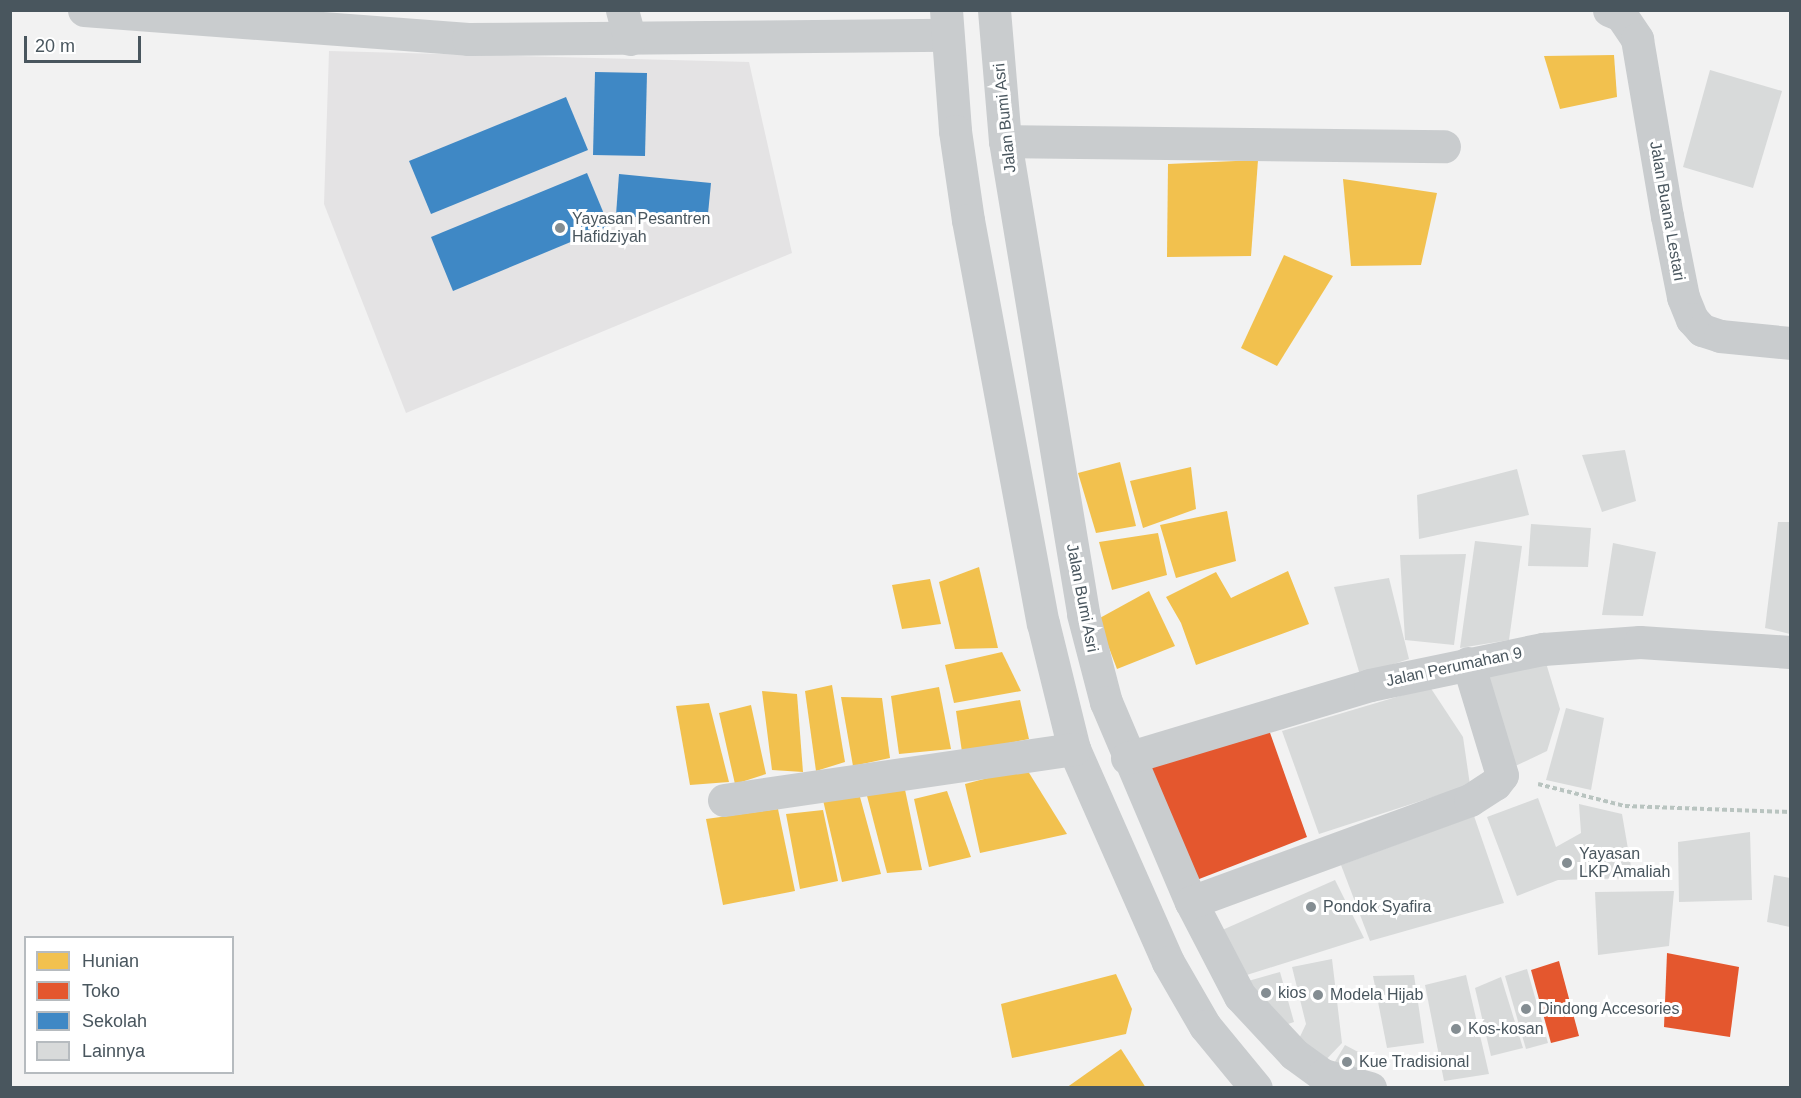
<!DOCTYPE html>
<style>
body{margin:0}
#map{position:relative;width:1801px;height:1098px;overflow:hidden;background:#f2f2f2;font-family:Helvetica,sans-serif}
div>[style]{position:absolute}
.education>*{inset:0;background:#e4e3e4}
.homes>*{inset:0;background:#f2c14e}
.shops>*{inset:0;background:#e4572e}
.schools>*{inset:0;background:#3f88c5}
.building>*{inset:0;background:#d8dada}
.path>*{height:4px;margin-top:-2px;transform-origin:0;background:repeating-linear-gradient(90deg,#b9c4c0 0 4.5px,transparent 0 7.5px)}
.minor>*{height:33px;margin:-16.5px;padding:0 16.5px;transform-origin:16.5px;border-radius:16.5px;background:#c9ccce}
.dots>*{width:16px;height:16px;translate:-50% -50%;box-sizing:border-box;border:3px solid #fff;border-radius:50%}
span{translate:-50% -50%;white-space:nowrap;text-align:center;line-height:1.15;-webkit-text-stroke:6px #fff;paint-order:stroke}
.street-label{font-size:16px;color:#49565e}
.poi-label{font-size:16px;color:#49565e}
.left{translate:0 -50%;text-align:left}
.frame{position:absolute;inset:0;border:12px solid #49565e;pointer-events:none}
.legend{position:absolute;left:24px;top:936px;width:210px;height:138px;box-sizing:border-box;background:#fff;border:2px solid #b6bbbf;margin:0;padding:8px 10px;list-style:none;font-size:18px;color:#49565e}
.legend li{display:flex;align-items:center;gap:12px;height:30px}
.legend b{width:30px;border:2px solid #b6bbbf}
.scale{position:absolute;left:24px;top:36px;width:117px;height:27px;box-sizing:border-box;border:3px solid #49565e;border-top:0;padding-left:8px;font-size:18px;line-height:21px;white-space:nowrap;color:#49565e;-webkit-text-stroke:4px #fff;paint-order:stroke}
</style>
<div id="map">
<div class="education">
<i style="clip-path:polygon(329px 51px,749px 62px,792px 253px,406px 413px,324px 204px)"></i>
</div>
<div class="homes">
<i style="clip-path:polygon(1614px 55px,1617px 97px,1560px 109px,1544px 56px)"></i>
<i style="clip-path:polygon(1258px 160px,1251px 256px,1167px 257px,1168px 164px)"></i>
<i style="clip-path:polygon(1343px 179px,1437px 193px,1421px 265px,1351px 266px)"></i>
<i style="clip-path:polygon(1284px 255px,1333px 276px,1277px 366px,1241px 348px)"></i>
<i style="clip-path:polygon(1120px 462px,1136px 526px,1096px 533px,1078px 473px)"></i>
<i style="clip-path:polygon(1191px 467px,1196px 509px,1143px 528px,1130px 481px)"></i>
<i style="clip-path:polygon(1227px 511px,1236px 561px,1176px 578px,1160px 525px)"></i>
<i style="clip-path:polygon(1158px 533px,1167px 575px,1112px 590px,1099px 542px)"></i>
<i style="clip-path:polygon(979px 567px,998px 648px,955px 649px,939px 582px)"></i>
<i style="clip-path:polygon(1288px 571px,1309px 624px,1196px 665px,1181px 623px,1166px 597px,1216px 572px,1231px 598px)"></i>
<i style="clip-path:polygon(930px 579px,941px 624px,902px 629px,892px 585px)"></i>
<i style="clip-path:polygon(1149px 591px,1175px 646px,1117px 669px,1098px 619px)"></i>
<i style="clip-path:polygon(1002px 652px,1021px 691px,954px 703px,945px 665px)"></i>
<i style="clip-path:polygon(832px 685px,845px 762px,816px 771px,805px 691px)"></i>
<i style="clip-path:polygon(939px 687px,951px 749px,899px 754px,891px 696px)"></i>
<i style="clip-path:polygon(762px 691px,797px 694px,803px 772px,772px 770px)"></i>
<i style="clip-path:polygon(841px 697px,882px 698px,890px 758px,853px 766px)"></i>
<i style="clip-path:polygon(1020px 700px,1029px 739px,962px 752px,956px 711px)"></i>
<i style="clip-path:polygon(709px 703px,729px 782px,690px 785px,676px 706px)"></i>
<i style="clip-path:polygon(751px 705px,766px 774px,735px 784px,719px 713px)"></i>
<i style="clip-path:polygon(1026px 768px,1067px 834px,980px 853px,965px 784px)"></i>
<i style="clip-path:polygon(904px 785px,922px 870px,887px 873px,866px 792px)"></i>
<i style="clip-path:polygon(947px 791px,971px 857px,929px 867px,914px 799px)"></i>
<i style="clip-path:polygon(860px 797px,881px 874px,842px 882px,823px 800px)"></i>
<i style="clip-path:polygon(778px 809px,795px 891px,723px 905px,706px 819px)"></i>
<i style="clip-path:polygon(823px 810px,838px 881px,800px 889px,786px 814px)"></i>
<i style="clip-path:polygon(1116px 974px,1132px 1009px,1126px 1034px,1012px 1058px,1001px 1004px)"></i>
<i style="clip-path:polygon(1121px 1049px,1146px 1088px,1066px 1088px)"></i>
</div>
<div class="shops">
<i style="clip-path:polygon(1269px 730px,1307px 837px,1194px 881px,1150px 765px)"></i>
<i style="clip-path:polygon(1667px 953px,1739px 967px,1730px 1037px,1664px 1027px)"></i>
<i style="clip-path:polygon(1559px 961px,1579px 1036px,1551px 1043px,1531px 970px)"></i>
</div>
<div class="schools">
<i style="clip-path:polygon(595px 72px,647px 73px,645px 156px,593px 155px)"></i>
<i style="clip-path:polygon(566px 97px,588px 150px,431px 214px,409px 161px)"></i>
<i style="clip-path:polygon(587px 173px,609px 226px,453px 291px,431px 237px)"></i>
<i style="clip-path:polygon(619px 174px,711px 183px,707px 224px,616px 215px)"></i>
</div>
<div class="building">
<i style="clip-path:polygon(1710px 70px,1782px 91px,1753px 188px,1683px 167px)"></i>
<i style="clip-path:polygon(1625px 450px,1636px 501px,1602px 512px,1582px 455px)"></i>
<i style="clip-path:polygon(1517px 469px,1529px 515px,1419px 539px,1417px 495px)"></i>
<i style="clip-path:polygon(1778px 522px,1790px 522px,1790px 634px,1765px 628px)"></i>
<i style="clip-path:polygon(1531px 524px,1591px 528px,1588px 567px,1528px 566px)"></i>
<i style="clip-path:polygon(1475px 541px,1522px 546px,1509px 640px,1460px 648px)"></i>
<i style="clip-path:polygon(1613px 543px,1656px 552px,1643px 616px,1602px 615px)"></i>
<i style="clip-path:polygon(1466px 554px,1454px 645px,1405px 640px,1400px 555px)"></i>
<i style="clip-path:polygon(1389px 578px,1409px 659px,1360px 675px,1334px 587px)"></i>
<i style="clip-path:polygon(1546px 663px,1560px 709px,1547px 751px,1509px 769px,1478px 679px)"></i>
<i style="clip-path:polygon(1430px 687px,1463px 737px,1470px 785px,1319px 834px,1282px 731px)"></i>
<i style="clip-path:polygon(1566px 708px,1604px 718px,1591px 790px,1546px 780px)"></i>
<i style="clip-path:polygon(1538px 798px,1556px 847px,1581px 833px,1579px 804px,1622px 814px,1633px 878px,1558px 880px,1517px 896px,1487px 817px)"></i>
<i style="clip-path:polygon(1474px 816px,1504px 903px,1370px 941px,1341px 865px)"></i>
<i style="clip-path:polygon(1750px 832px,1752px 900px,1679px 902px,1678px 842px)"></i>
<i style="clip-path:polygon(1774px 875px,1790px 878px,1790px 927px,1767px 922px)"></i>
<i style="clip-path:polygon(1335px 880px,1364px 938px,1234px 979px,1211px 935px)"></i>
<i style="clip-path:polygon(1674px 891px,1669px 946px,1598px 955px,1595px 892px)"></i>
<i style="clip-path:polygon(1332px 959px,1342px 1043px,1320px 1066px,1296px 1045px,1306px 1024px,1292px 967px)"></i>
<i style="clip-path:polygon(1527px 969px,1548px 1043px,1526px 1049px,1505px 976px)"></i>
<i style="clip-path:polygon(1280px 972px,1294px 1022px,1276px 1028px,1241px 983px)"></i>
<i style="clip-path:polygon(1414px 975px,1424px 1043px,1387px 1048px,1373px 976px)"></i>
<i style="clip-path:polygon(1466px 975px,1489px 1074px,1444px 1081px,1425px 985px)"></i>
<i style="clip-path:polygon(1501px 977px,1523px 1048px,1491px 1056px,1475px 988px)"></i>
<i style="clip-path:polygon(1345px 1045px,1362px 1054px,1356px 1079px,1330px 1070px)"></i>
</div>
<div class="path">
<i style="left:1538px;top:784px;width:90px;rotate:14.2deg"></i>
<i style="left:1625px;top:806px;width:165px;rotate:2.1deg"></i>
</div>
<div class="minor">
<i style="left:84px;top:10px;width:385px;rotate:4.3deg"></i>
<i style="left:468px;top:39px;width:479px;rotate:-0.5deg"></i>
<i style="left:622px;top:10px;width:30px;rotate:75deg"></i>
<i style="left:946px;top:10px;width:121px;rotate:85.7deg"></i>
<i style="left:955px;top:131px;width:90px;rotate:81.7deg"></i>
<i style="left:968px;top:220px;width:410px;rotate:79.5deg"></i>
<i style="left:1043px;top:623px;width:130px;rotate:76.2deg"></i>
<i style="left:1074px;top:749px;width:233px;rotate:66.2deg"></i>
<i style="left:1168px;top:962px;width:74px;rotate:60deg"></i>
<i style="left:1205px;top:1026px;width:80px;rotate:50.6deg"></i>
<i style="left:994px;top:10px;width:131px;rotate:85.2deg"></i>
<i style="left:1005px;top:141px;width:479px;rotate:80.6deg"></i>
<i style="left:1083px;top:614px;width:91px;rotate:75.4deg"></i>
<i style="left:1106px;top:702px;width:217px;rotate:67deg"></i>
<i style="left:1191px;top:902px;width:106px;rotate:62.5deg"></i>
<i style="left:1240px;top:996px;width:79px;rotate:47deg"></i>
<i style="left:1294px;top:1054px;width:36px;rotate:36deg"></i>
<i style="left:1323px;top:1075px;width:49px;rotate:15.5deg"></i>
<i style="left:1609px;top:10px;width:13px;rotate:23deg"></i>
<i style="left:1621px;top:15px;width:29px;rotate:56deg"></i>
<i style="left:1637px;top:39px;width:180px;rotate:80.4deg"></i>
<i style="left:1667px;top:216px;width:83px;rotate:78.8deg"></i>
<i style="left:1683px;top:297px;width:24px;rotate:68deg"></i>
<i style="left:1692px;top:319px;width:15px;rotate:48deg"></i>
<i style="left:1702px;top:330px;width:19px;rotate:18deg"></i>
<i style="left:1720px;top:336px;width:70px;rotate:5.7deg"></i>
<i style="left:1005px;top:141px;width:439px;rotate:0.7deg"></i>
<i style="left:1127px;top:758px;width:254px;rotate:-16.7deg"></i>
<i style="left:1370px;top:685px;width:177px;rotate:-11.8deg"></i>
<i style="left:1543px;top:649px;width:97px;rotate:-4.1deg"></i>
<i style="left:1640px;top:642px;width:150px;rotate:3.8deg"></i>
<i style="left:724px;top:800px;width:354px;rotate:-8.3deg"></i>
<i style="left:1191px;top:902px;width:297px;rotate:-20.1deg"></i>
<i style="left:1470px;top:800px;width:30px;rotate:-33deg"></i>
<i style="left:1495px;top:784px;width:11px;rotate:-52deg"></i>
<i style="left:1502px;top:775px;width:117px;rotate:-106.9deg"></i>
</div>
<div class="dots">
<i style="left:560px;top:228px;background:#848d92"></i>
<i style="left:1567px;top:863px;background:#848d92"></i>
<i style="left:1311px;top:907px;background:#848d92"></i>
<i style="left:1266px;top:993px;background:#848d92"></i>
<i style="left:1318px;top:995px;background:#848d92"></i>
<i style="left:1526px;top:1009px;background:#848d92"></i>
<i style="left:1456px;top:1029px;background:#848d92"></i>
<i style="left:1347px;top:1062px;background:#848d92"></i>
</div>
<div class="street-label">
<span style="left:1005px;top:118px;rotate:-96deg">Jalan Bumi Asri</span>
<span style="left:1667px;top:211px;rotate:80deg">Jalan Buana Lestari</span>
<span style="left:1082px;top:598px;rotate:79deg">Jalan Bumi Asri</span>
<span style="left:1454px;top:667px;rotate:-12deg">Jalan Perumahan 9</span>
</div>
<div class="poi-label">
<span class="left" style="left:572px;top:228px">Yayasan Pesantren<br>Hafidziyah</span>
<span class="left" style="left:1579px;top:863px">Yayasan<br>LKP Amaliah</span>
<span class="left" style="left:1323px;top:907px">Pondok Syafira</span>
<span class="left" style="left:1278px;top:993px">kios</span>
<span class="left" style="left:1330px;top:995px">Modela Hijab</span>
<span class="left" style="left:1538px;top:1009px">Dindong Accesories</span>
<span class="left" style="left:1468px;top:1029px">Kos-kosan</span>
<span class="left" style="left:1359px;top:1062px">Kue Tradisional</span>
</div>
<div class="frame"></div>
<ul class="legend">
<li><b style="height:16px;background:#f2c14e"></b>Hunian</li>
<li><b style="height:16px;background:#e4572e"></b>Toko</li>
<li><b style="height:16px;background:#3f88c5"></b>Sekolah</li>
<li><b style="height:16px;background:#d8dada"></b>Lainnya</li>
</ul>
<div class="scale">20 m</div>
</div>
